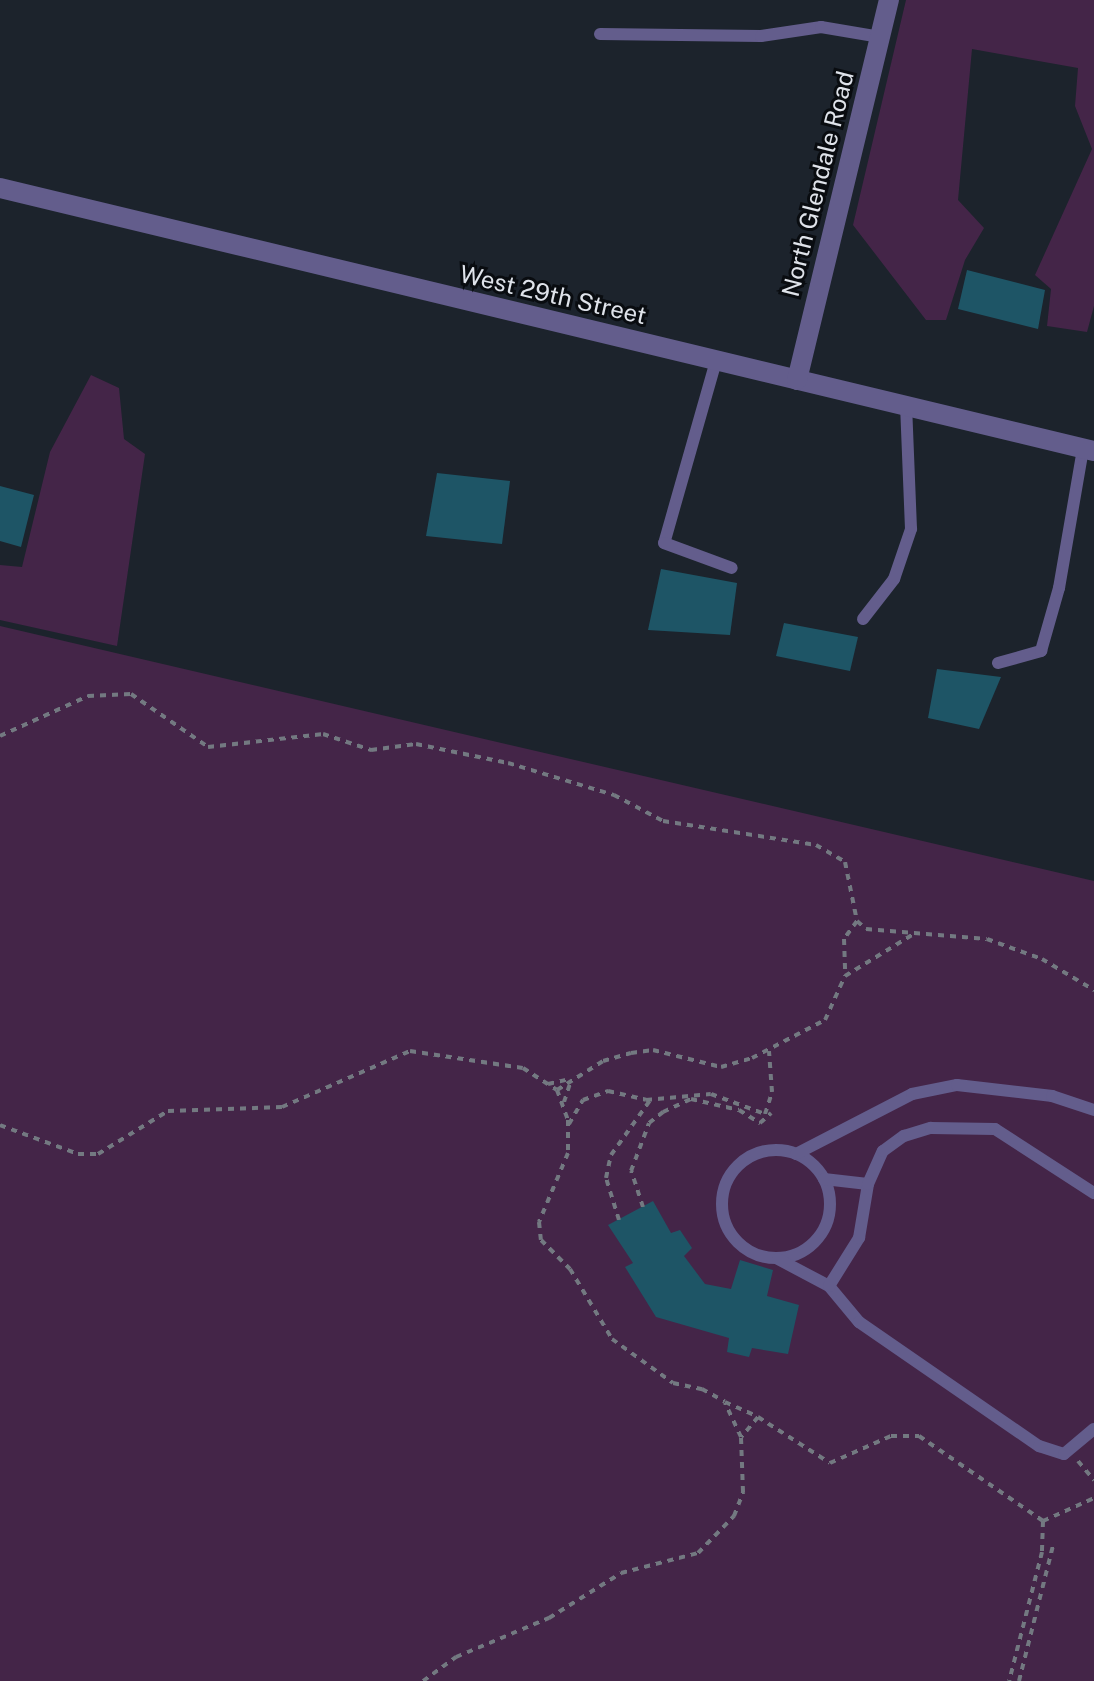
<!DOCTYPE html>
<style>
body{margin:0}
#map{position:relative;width:1094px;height:1681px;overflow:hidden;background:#1c232c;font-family:"Public Sans",sans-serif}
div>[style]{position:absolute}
.green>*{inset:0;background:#442548}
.building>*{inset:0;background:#1e5566}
.path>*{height:4px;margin-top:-2px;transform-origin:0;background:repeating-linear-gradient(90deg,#737981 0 6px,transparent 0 12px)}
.lane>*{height:12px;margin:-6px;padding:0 6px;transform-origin:6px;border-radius:6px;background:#635d8c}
.lane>.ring{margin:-6px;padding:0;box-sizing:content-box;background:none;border:12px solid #635d8c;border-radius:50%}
.street>*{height:20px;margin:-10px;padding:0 10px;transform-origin:10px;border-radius:10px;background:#635d8c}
span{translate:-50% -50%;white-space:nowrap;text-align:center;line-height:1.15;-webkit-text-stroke:6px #090c10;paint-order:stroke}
.street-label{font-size:24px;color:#dfe3ea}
</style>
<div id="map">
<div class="green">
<i style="clip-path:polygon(906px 0,1094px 0,1094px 306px,1087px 332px,1047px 326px,1051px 289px,1035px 275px,1092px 149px,1075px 106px,1078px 68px,972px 49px,958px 200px,984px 228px,965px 260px,946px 320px,926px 320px,853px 225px)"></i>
<i style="clip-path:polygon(91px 375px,119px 388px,124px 439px,145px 454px,117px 646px,0 620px,0 565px,22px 567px,50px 452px)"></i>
<i style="clip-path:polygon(0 626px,1094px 881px,1094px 1681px,0 1681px)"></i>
</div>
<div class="building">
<i style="clip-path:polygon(967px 270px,1045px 290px,1038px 329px,958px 309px)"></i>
<i style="clip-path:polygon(437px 473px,510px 481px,502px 544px,426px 536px)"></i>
<i style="clip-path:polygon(0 486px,34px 495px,21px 547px,0 541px)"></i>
<i style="clip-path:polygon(661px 569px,737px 583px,730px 635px,648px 630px)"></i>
<i style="clip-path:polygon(784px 623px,858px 637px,850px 671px,776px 656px)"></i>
<i style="clip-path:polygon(937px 669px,1001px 677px,979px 729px,928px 718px)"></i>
<i style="clip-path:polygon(653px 1201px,671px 1233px,680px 1230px,692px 1248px,684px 1256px,705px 1284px,731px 1289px,740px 1260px,773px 1270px,767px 1296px,799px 1305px,788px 1354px,752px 1348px,749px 1357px,727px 1352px,729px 1338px,656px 1317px,625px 1267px,633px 1263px,608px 1225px)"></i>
</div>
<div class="path">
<i style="left:0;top:736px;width:97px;rotate:-24.4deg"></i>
<i style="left:88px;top:696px;width:43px;rotate:-2.7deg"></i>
<i style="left:131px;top:694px;width:93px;rotate:34.5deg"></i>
<i style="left:208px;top:747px;width:116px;rotate:-6.4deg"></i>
<i style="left:323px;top:734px;width:51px;rotate:18.4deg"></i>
<i style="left:371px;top:750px;width:45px;rotate:-7.6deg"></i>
<i style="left:416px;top:744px;width:94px;rotate:11.7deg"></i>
<i style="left:508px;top:763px;width:111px;rotate:16.8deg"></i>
<i style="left:614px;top:795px;width:55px;rotate:28deg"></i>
<i style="left:663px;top:821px;width:155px;rotate:8.9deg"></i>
<i style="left:816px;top:845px;width:34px;rotate:30deg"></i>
<i style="left:845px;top:862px;width:60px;rotate:78.5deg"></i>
<i style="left:857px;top:921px;width:12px;rotate:42deg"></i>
<i style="left:866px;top:929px;width:121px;rotate:4.7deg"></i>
<i style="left:987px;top:939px;width:59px;rotate:20deg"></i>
<i style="left:1042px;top:959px;width:61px;rotate:30.8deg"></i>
<i style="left:857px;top:921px;width:22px;rotate:126deg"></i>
<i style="left:844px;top:939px;width:37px;rotate:88deg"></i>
<i style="left:845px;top:976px;width:79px;rotate:-31.5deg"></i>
<i style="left:548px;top:1084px;width:23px;rotate:-13deg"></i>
<i style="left:557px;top:1090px;width:54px;rotate:-32.2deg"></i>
<i style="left:603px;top:1061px;width:29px;rotate:-16deg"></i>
<i style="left:631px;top:1053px;width:22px;rotate:-8deg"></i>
<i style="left:653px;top:1050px;width:70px;rotate:14deg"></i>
<i style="left:721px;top:1067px;width:32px;rotate:-16deg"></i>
<i style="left:752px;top:1058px;width:82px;rotate:-27.5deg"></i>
<i style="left:825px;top:1020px;width:48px;rotate:-65.6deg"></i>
<i style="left:564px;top:1102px;width:23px;rotate:-72deg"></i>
<i style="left:569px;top:1124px;width:28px;rotate:-60deg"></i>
<i style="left:583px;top:1100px;width:27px;rotate:-20deg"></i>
<i style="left:608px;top:1091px;width:39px;rotate:13deg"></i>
<i style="left:646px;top:1100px;width:65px;rotate:-5.3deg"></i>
<i style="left:711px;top:1094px;width:58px;rotate:20.3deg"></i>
<i style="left:765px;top:1114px;width:23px;rotate:-72deg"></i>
<i style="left:772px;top:1092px;width:41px;rotate:-94.2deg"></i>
<i style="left:0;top:1125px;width:83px;rotate:20.4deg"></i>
<i style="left:78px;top:1154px;width:20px"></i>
<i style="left:98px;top:1154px;width:82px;rotate:-31.6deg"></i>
<i style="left:168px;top:1111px;width:114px;rotate:-2deg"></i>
<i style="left:282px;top:1107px;width:140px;rotate:-23.6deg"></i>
<i style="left:410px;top:1051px;width:114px;rotate:8.6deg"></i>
<i style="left:523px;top:1068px;width:40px;rotate:32.9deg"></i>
<i style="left:557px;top:1090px;width:32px;rotate:70deg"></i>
<i style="left:568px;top:1120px;width:33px;rotate:90deg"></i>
<i style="left:568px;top:1153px;width:75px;rotate:112.8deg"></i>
<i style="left:539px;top:1222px;width:18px;rotate:84deg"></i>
<i style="left:541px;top:1240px;width:41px;rotate:45deg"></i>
<i style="left:570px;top:1269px;width:82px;rotate:59deg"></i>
<i style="left:612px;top:1339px;width:75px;rotate:35.8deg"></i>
<i style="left:673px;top:1383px;width:30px;rotate:12deg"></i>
<i style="left:702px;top:1389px;width:26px;rotate:29deg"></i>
<i style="left:643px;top:1207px;width:38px;rotate:-108deg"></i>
<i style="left:631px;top:1171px;width:51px;rotate:-69.4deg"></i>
<i style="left:649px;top:1123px;width:18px;rotate:-38deg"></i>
<i style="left:663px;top:1112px;width:31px;rotate:-25deg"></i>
<i style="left:691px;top:1099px;width:49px;rotate:12.9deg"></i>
<i style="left:739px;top:1110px;width:25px;rotate:32deg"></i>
<i style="left:760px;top:1123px;width:15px;rotate:-42deg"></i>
<i style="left:619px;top:1220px;width:44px;rotate:-107.2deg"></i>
<i style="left:606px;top:1178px;width:24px;rotate:-78deg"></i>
<i style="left:611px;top:1155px;width:69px;rotate:-54.5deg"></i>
<i style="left:758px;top:1417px;width:85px;rotate:32.6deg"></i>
<i style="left:830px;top:1463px;width:67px;rotate:-23.9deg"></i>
<i style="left:891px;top:1436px;width:28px"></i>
<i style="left:919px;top:1436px;width:150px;rotate:34.4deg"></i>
<i style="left:1043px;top:1521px;width:31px;rotate:92deg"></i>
<i style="left:1042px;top:1552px;width:133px;rotate:104.3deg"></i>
<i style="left:1078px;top:1461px;width:25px;rotate:50deg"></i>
<i style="left:1043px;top:1521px;width:56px;rotate:-24.3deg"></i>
<i style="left:423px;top:1681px;width:41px;rotate:-36deg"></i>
<i style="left:456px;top:1657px;width:101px;rotate:-22.8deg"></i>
<i style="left:549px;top:1618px;width:85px;rotate:-32deg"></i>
<i style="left:621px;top:1573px;width:80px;rotate:-14.6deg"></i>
<i style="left:698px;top:1553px;width:52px;rotate:-45.8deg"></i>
<i style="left:734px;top:1516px;width:26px;rotate:-69deg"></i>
<i style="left:743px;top:1492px;width:55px;rotate:-92.1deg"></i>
<i style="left:741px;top:1437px;width:38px;rotate:-115deg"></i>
<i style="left:725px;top:1402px;width:36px;rotate:24deg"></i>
<i style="left:758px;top:1417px;width:26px;rotate:130deg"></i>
<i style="left:1019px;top:1681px;width:143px;rotate:-75.9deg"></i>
</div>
<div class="lane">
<i style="left:600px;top:34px;width:161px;rotate:0.7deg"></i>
<i style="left:761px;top:36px;width:61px;rotate:-8.5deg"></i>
<i style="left:821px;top:27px;width:60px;rotate:9.6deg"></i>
<i style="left:716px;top:361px;width:189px;rotate:105.9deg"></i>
<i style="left:664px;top:543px;width:72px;rotate:20.2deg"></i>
<i style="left:863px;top:619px;width:51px;rotate:-52.2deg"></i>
<i style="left:894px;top:579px;width:53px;rotate:-71.2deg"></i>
<i style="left:911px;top:529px;width:122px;rotate:-92.3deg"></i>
<i style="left:998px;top:663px;width:45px;rotate:-15.6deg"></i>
<i style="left:1041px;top:651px;width:66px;rotate:-74.1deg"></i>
<i style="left:1059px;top:588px;width:141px;rotate:-80.2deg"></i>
<i class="ring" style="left:722px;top:1150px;width:96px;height:96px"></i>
<i style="left:796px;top:1154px;width:131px;rotate:-27.3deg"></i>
<i style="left:912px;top:1094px;width:46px;rotate:-11.3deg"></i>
<i style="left:957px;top:1085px;width:96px;rotate:6.6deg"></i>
<i style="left:1052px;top:1096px;width:44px;rotate:18.4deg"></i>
<i style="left:824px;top:1179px;width:44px;rotate:6.5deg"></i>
<i style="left:778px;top:1259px;width:58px;rotate:27.9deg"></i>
<i style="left:829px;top:1286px;width:47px;rotate:50.2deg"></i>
<i style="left:859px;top:1322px;width:219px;rotate:34.6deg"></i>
<i style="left:1039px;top:1446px;width:26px;rotate:18deg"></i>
<i style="left:1064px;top:1454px;width:39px;rotate:-40deg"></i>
<i style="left:829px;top:1286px;width:57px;rotate:-58deg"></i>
<i style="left:859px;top:1238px;width:55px;rotate:-80.5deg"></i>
<i style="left:868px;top:1184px;width:36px;rotate:-66deg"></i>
<i style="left:883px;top:1151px;width:26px;rotate:-36deg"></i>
<i style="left:904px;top:1136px;width:28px;rotate:-17deg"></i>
<i style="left:931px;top:1128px;width:64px;rotate:0.9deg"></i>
<i style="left:995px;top:1129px;width:118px;rotate:32.9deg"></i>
</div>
<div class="street">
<i style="left:0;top:188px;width:1125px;rotate:13.52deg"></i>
<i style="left:797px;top:380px;width:391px;rotate:-76.4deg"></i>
</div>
<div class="street-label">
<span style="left:818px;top:184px;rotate:-76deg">North Glendale Road</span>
<span style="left:553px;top:295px;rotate:13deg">West 29th Street</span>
</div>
</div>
